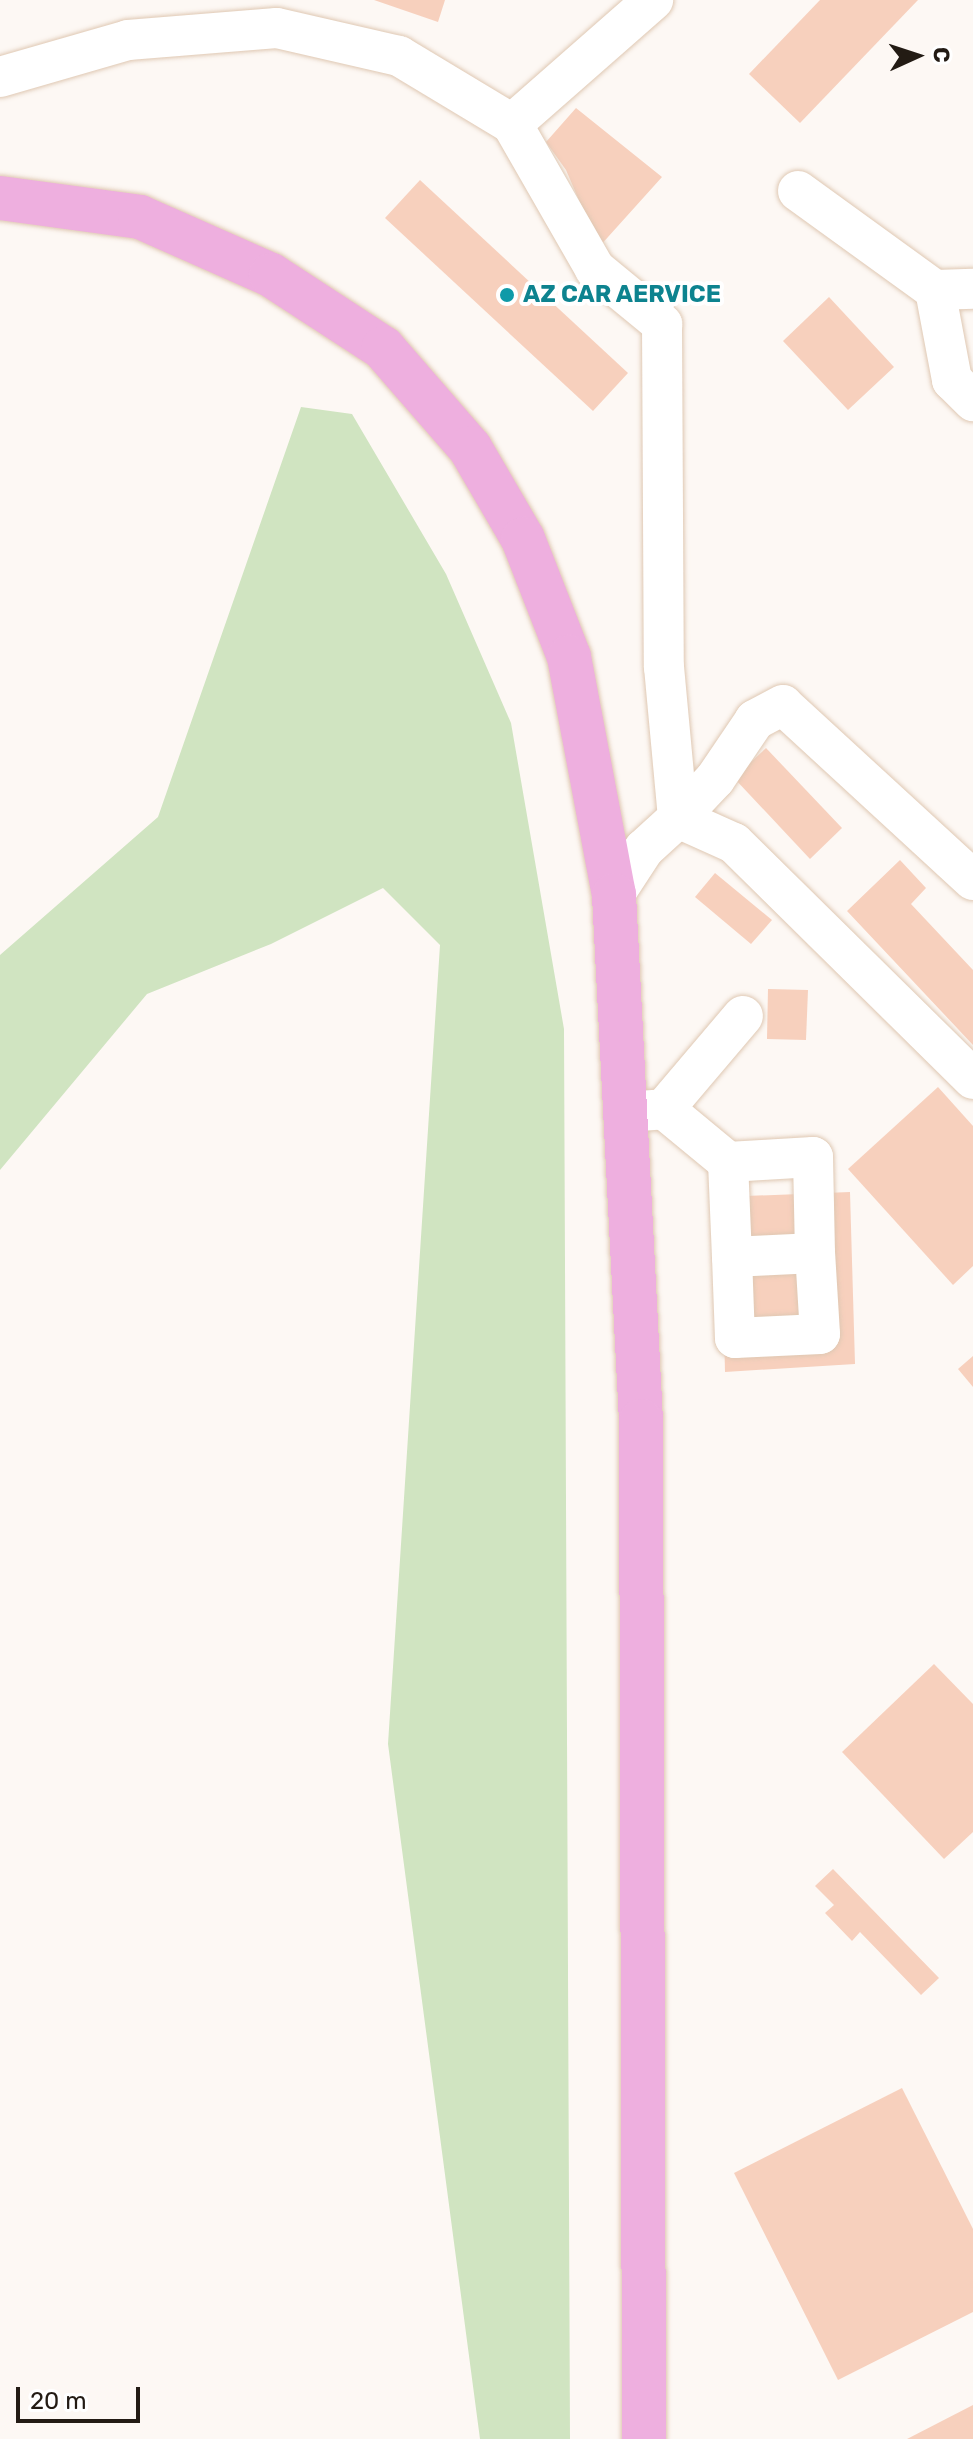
<!DOCTYPE html>
<meta charset="utf-8">
<style>
body{margin:0}
#map{position:relative;width:973px;height:2439px;overflow:hidden;background:#fdf8f4;font-family:Rubik,sans-serif}
div>[style]{position:absolute}
.green>*{inset:0;background:#d0e4c1}
.building>*{inset:0;background:#f7d0bd}
.roads{filter:drop-shadow(0 0 2px #dfc8b3) drop-shadow(0 0 2px #dfc8b3)}
.minor>*{height:40px;margin:-20px;padding:0 20px;transform-origin:20px;border-radius:20px;background:#fff}
.major>*{height:44px;margin:-22px;padding:0 22px;transform-origin:22px;border-radius:22px;background:#eeafdf}
.dots>*{width:22px;height:22px;translate:-50% -50%;box-sizing:border-box;border:4px solid #fff;border-radius:50%}
span{translate:-50% -50%;white-space:nowrap;text-align:center;line-height:1.15;-webkit-text-stroke:8px #fff;paint-order:stroke}
.culture-label{font-size:24px;color:#0d838f;font-weight:700}
.left{translate:0 -50%;text-align:left}
.north{position:absolute;left:877px;top:16px;width:80px;height:80px;-webkit-text-stroke:6px #fff;paint-order:stroke;rotate:87deg;font-size:22px;font-weight:700;line-height:32px;text-align:center;color:#231b14}
.north::after{content:'';display:block;margin:auto;width:28px;height:36px;background:#231b14;clip-path:polygon(50% 0,100% 100%,50% 72%,0 100%)}
.scale{position:absolute;left:16px;top:2387px;width:124px;height:36px;box-sizing:border-box;border:4px solid #231b14;border-top:0;padding-left:10px;font-size:24px;line-height:28px;white-space:nowrap;color:#231b14;-webkit-text-stroke:6px #fff;paint-order:stroke}
</style>
<div id="map">
<div class="green">
<i style="clip-path:polygon(301px 407px,352px 414px,446px 574px,511px 723px,564px 1029px,570px 2439px,480px 2439px,388px 1744px,440px 945px,383px 888px,271px 944px,147px 994px,0 1170px,0 955px,158px 817px)"></i>
</div>
<div class="building">
<i style="clip-path:polygon(374px 0,445px 0,438px 22px)"></i>
<i style="clip-path:polygon(820px 0,918px 0,800px 123px,749px 74px)"></i>
<i style="clip-path:polygon(576px 108px,662px 177px,599px 247px,566px 170px,546px 142px)"></i>
<i style="clip-path:polygon(420px 180px,628px 373px,593px 411px,385px 218px)"></i>
<i style="clip-path:polygon(829px 297px,894px 367px,848px 410px,783px 341px)"></i>
<i style="clip-path:polygon(766px 748px,842px 828px,810px 859px,734px 778px)"></i>
<i style="clip-path:polygon(900px 860px,926px 888px,911px 904px,973px 970px,973px 1045px,847px 911px)"></i>
<i style="clip-path:polygon(715px 873px,772px 920px,751px 944px,695px 897px)"></i>
<i style="clip-path:polygon(768px 989px,808px 990px,806px 1040px,767px 1039px)"></i>
<i style="clip-path:polygon(938px 1087px,973px 1126px,973px 1266px,953px 1285px,848px 1169px)"></i>
<i style="clip-path:polygon(850px 1192px,855px 1364px,725px 1372px,721px 1197px)"></i>
<i style="clip-path:polygon(973px 1356px,973px 1387px,958px 1369px)"></i>
<i style="clip-path:polygon(934px 1664px,973px 1704px,973px 1832px,944px 1859px,842px 1752px)"></i>
<i style="clip-path:polygon(833px 1869px,939px 1978px,921px 1995px,860px 1932px,852px 1941px,825px 1913px,834px 1905px,815px 1886px)"></i>
<i style="clip-path:polygon(902px 2088px,973px 2229px,973px 2312px,838px 2380px,734px 2173px)"></i>
<i style="clip-path:polygon(973px 2405px,973px 2439px,907px 2439px)"></i>
</div>
<div class="roads">
<div class="minor">
<i style="left:0;top:77px;width:133px;rotate:-16.1deg"></i>
<i style="left:128px;top:40px;width:149px;rotate:-4.6deg"></i>
<i style="left:277px;top:28px;width:125px;rotate:12.9deg"></i>
<i style="left:399px;top:56px;width:132px;rotate:31deg"></i>
<i style="left:512px;top:124px;width:167px;rotate:60.2deg"></i>
<i style="left:595px;top:269px;width:87px;rotate:39.4deg"></i>
<i style="left:662px;top:324px;width:343px;rotate:89.7deg"></i>
<i style="left:664px;top:667px;width:152px;rotate:84.7deg"></i>
<i style="left:678px;top:818px;width:46px;rotate:137.6deg"></i>
<i style="left:644px;top:849px;width:55px;rotate:123.1deg"></i>
<i style="left:512px;top:124px;width:188px;rotate:-41.3deg"></i>
<i style="left:798px;top:191px;width:169px;rotate:35.9deg"></i>
<i style="left:935px;top:290px;width:38px;rotate:-2deg"></i>
<i style="left:935px;top:290px;width:92px;rotate:79.3deg"></i>
<i style="left:952px;top:380px;width:30px;rotate:45deg"></i>
<i style="left:973px;top:880px;width:258px;rotate:-137.4deg"></i>
<i style="left:783px;top:705px;width:32px;rotate:152deg"></i>
<i style="left:755px;top:720px;width:71px;rotate:124.1deg"></i>
<i style="left:715px;top:779px;width:54px;rotate:133.5deg"></i>
<i style="left:678px;top:818px;width:61px;rotate:24.1deg"></i>
<i style="left:734px;top:843px;width:336px;rotate:44.6deg"></i>
<i style="left:664px;top:1109px;width:122px;rotate:-49.7deg"></i>
<i style="left:625px;top:1112px;width:39px;rotate:-4deg"></i>
<i style="left:664px;top:1109px;width:83px;rotate:39.6deg"></i>
<i style="left:728px;top:1162px;width:95px;rotate:87.6deg"></i>
<i style="left:732px;top:1257px;width:83px;rotate:-2.8deg"></i>
<i style="left:815px;top:1253px;width:96px;rotate:-91.2deg"></i>
<i style="left:813px;top:1157px;width:85px;rotate:176.6deg"></i>
<i style="left:732px;top:1257px;width:81px;rotate:87.9deg"></i>
<i style="left:735px;top:1338px;width:85px;rotate:-2.7deg"></i>
<i style="left:820px;top:1334px;width:81px;rotate:-93.5deg"></i>
</div>
<div class="major">
<i style="left:0;top:198px;width:141px;rotate:7.7deg"></i>
<i style="left:140px;top:217px;width:143px;rotate:23.9deg"></i>
<i style="left:271px;top:275px;width:134px;rotate:33.1deg"></i>
<i style="left:383px;top:348px;width:133px;rotate:49deg"></i>
<i style="left:470px;top:448px;width:105px;rotate:59.8deg"></i>
<i style="left:523px;top:539px;width:127px;rotate:68.7deg"></i>
<i style="left:569px;top:657px;width:242px;rotate:79.3deg"></i>
<i style="left:614px;top:895px;width:527px;rotate:87.06deg"></i>
<i style="left:641px;top:1421px;width:1018px;rotate:89.83deg"></i>
</div>
</div>
<div class="dots">
<i style="left:507px;top:295px;background:#0f9aa8"></i>
</div>
<div class="culture-label">
<span class="left" style="left:523px;top:295px">AZ CAR AERVICE</span>
</div>
<div class="north">С</div>
<div class="scale">20 m</div>
</div>
